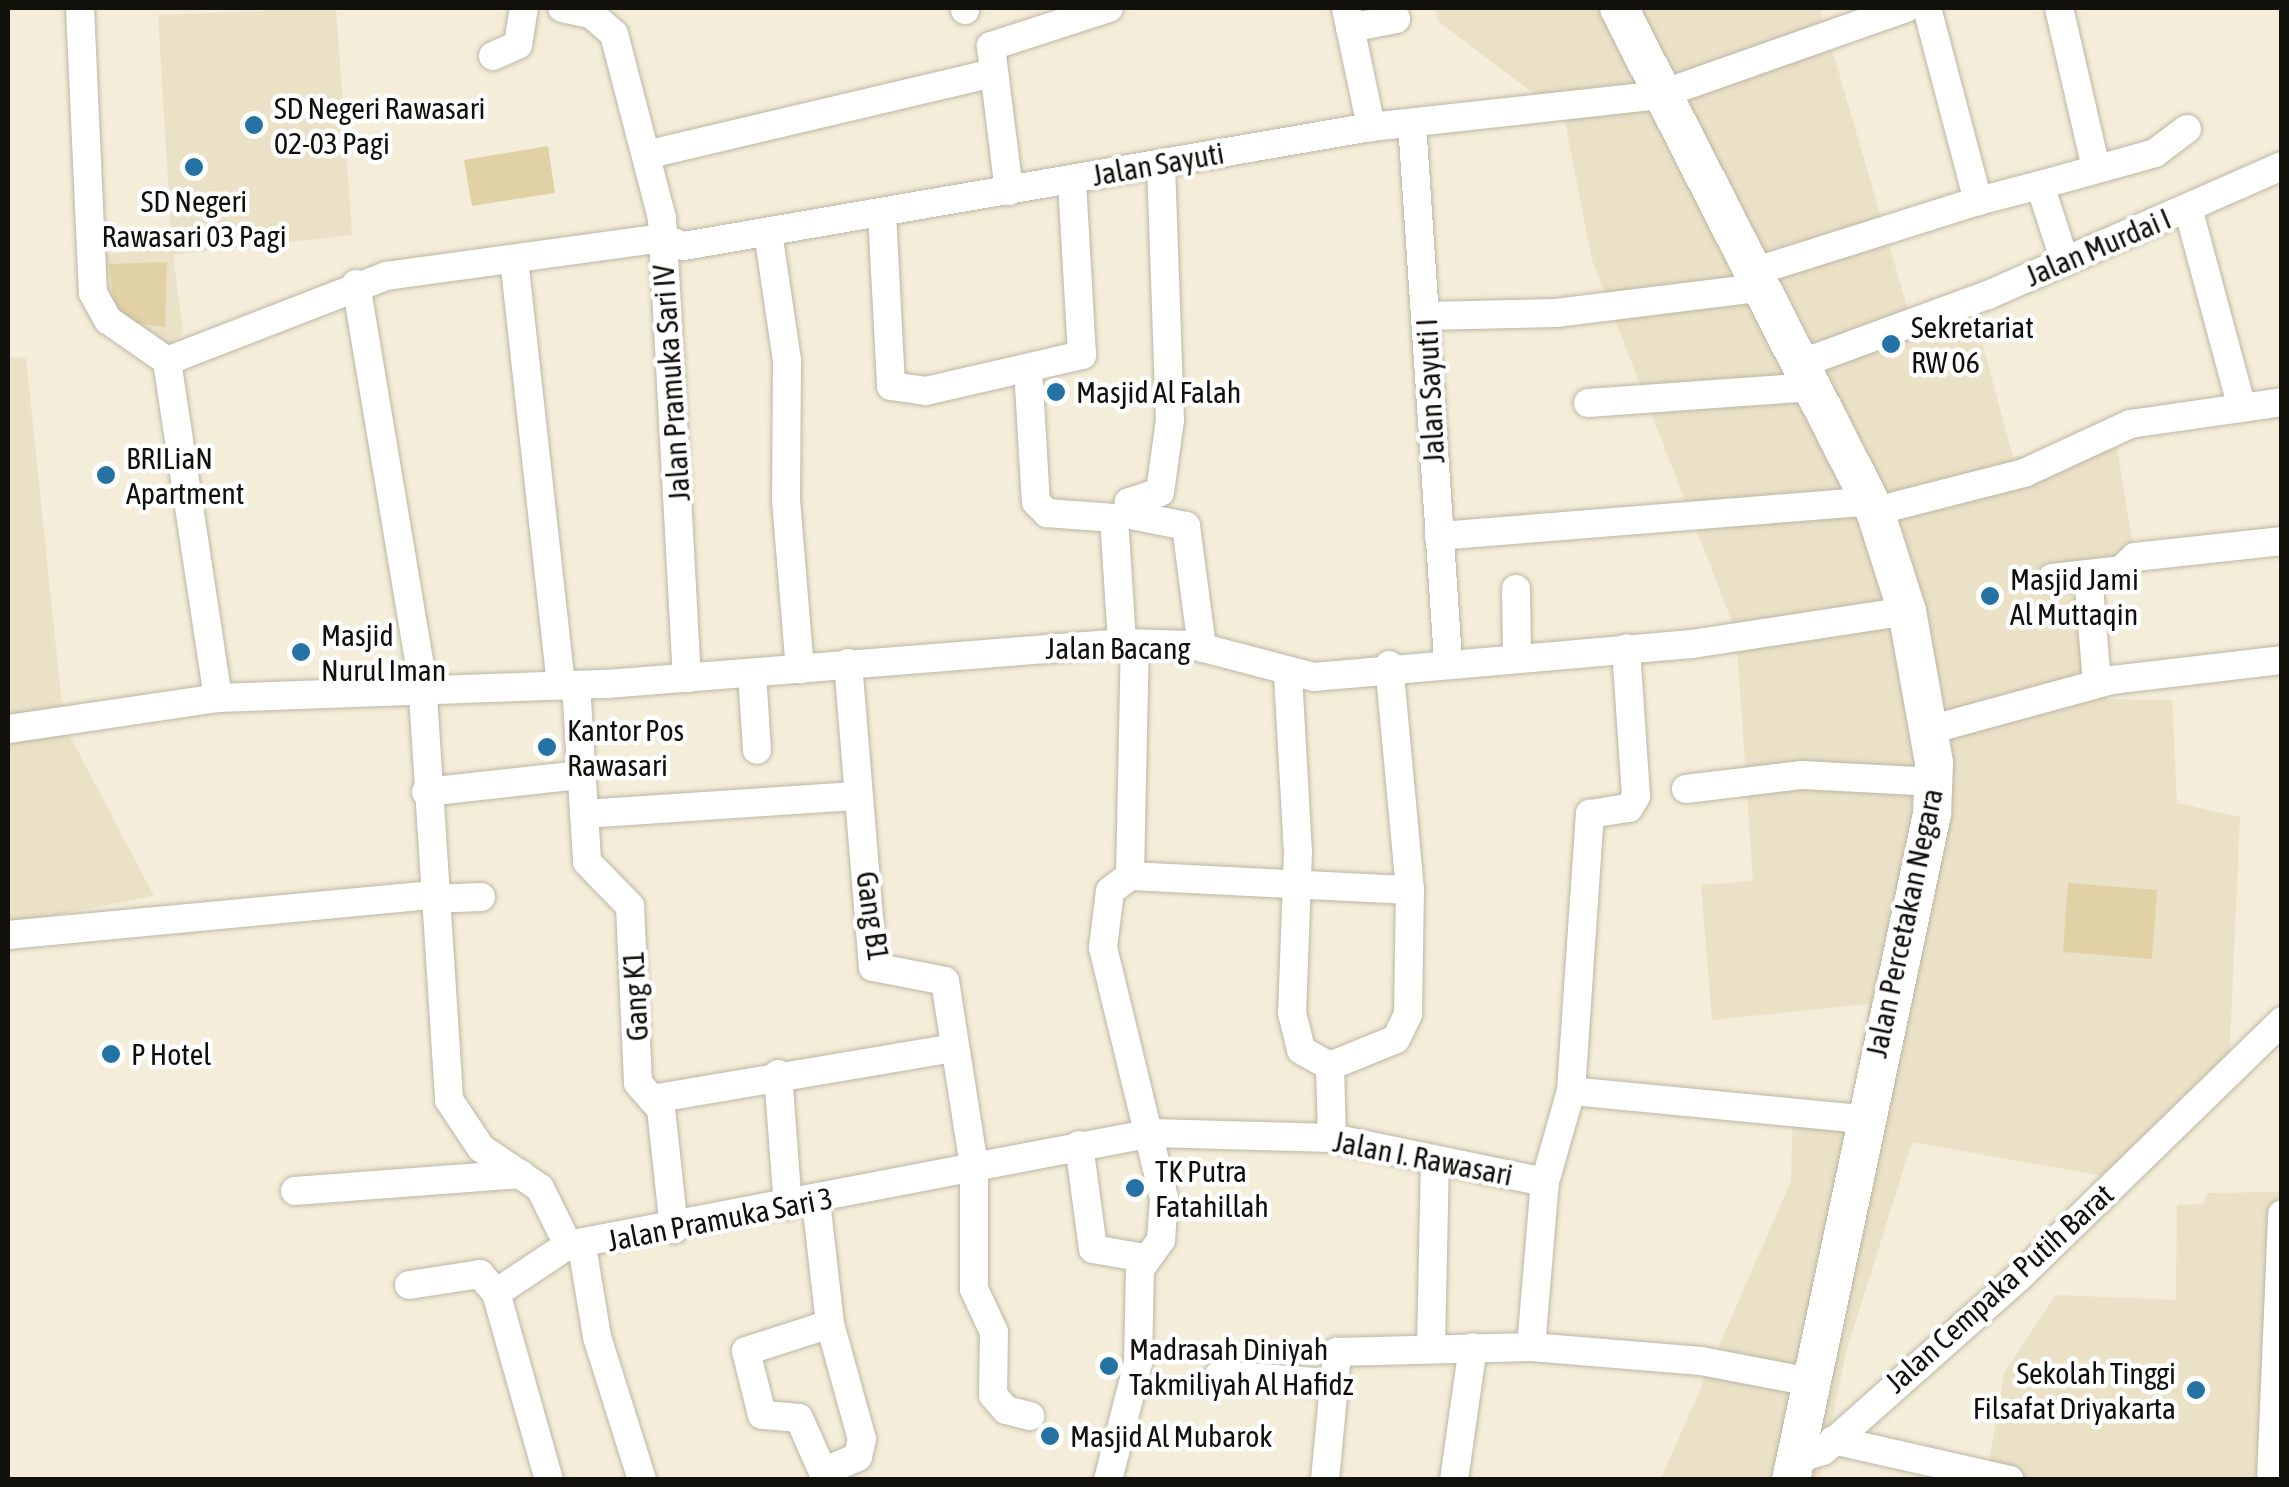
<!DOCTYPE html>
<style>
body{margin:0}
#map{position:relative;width:2289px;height:1487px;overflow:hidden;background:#f3edd9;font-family:"Asap Condensed",sans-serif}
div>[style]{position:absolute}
.built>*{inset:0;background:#eae1c7}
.green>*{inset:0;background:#e1d2a6}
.roads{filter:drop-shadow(0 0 2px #bcb6a4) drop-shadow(0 0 2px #bcb6a4)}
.minor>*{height:28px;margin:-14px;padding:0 14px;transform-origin:14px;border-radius:14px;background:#fff}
.secondary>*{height:38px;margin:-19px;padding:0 19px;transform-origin:19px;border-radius:19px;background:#fff}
.dots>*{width:28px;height:28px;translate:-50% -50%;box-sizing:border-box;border:5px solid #fff;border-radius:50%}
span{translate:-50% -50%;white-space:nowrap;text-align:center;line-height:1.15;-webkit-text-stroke:9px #fff;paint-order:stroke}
.poi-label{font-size:30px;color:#12100a}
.left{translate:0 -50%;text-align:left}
.right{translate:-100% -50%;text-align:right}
.street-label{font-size:30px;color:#12100a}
.frame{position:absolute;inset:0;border:10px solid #12100a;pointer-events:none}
</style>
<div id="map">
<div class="built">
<i style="clip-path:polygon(336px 8px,352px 235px,173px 255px,183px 333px,164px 350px,112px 318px,105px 254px,172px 247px,158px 15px)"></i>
<i style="clip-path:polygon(1435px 8px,1820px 8px,1913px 327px,1975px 316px,2013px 457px,2117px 448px,2137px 570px,2101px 578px,2106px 699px,2172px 700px,2177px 803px,2240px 817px,2229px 1064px,2109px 1177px,1912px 1142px,1847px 1349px,1819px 1479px,1661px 1479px,1791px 1181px,1793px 1098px,1853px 1107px,1869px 1004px,1712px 1020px,1701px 885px,1753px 881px,1736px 632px,1592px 260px,1564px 116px,1439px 22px)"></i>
<i style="clip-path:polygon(8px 357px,26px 358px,64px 725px,154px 896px,8px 924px)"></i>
<i style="clip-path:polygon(2281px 1192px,2281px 1479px,1986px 1480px,2004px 1373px,2056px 1295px,2176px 1300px,2177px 1205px,2204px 1204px,2206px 1193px)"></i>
</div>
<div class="green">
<i style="clip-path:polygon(548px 146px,555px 193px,472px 206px,464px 160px)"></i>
<i style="clip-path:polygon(167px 262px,165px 327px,116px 321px,109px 264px)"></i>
<i style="clip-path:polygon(2068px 883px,2157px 890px,2152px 959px,2063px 952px)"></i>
</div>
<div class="roads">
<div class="minor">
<i style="left:80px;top:8px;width:285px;rotate:87.4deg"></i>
<i style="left:93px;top:293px;width:31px;rotate:61deg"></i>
<i style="left:108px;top:320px;width:72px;rotate:34.8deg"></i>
<i style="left:562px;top:8px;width:30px;rotate:12deg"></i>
<i style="left:591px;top:14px;width:30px;rotate:41deg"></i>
<i style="left:614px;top:34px;width:190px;rotate:75.4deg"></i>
<i style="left:662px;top:218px;width:461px;rotate:86.9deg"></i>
<i style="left:965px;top:8px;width:2px;rotate:90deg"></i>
<i style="left:1346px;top:8px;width:122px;rotate:78.1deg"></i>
<i style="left:1927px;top:8px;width:200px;rotate:75.2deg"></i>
<i style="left:1978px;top:201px;width:64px;rotate:-14.5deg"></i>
<i style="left:2040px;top:185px;width:81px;rotate:72deg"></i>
<i style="left:2059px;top:8px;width:164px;rotate:77deg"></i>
<i style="left:1350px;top:28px;width:47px;rotate:-11.1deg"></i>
<i style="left:493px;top:56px;width:27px;rotate:-24deg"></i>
<i style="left:518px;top:45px;width:37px;rotate:-81deg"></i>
<i style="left:1412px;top:123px;width:538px;rotate:86.16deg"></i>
<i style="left:646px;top:155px;width:352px;rotate:-13.3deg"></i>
<i style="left:1161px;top:164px;width:256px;rotate:88deg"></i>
<i style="left:1170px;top:420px;width:73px;rotate:97.9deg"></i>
<i style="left:1160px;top:492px;width:33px;rotate:162deg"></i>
<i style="left:1129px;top:502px;width:13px;rotate:81deg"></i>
<i style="left:1131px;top:515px;width:56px;rotate:11.3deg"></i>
<i style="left:1186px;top:526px;width:123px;rotate:82.5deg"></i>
<i style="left:2040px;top:185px;width:119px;rotate:-15.5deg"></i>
<i style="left:2155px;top:153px;width:40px;rotate:-37deg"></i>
<i style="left:1009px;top:191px;width:146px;rotate:-97.1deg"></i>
<i style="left:991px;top:46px;width:124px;rotate:-17.9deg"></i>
<i style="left:2188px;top:208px;width:207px;rotate:74.9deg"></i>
<i style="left:882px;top:213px;width:173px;rotate:87deg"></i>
<i style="left:891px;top:386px;width:35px;rotate:8deg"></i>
<i style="left:926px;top:391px;width:160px;rotate:-13deg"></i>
<i style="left:1082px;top:355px;width:176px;rotate:-93.3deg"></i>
<i style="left:768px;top:232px;width:129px;rotate:81.6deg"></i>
<i style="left:787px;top:360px;width:140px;rotate:90.4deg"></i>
<i style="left:786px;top:500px;width:170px;rotate:85.3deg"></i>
<i style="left:662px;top:238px;width:23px;rotate:20deg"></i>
<i style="left:684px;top:246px;width:697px;rotate:-9.83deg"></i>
<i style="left:1371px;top:127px;width:290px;rotate:-6.3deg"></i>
<i style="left:1659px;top:95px;width:262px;rotate:-19.4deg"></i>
<i style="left:514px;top:259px;width:429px;rotate:83.7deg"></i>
<i style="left:1756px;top:271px;width:233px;rotate:-17.5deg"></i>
<i style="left:356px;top:284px;width:401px;rotate:80.5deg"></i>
<i style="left:422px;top:680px;width:421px;rotate:86.3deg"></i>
<i style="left:449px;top:1100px;width:58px;rotate:56.3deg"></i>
<i style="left:481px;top:1148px;width:71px;rotate:34.1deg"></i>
<i style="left:540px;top:1188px;width:64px;rotate:63.8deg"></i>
<i style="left:568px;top:1245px;width:595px;rotate:-10.86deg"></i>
<i style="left:1152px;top:1133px;width:180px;rotate:1.6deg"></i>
<i style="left:1332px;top:1138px;width:217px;rotate:11.7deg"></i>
<i style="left:1426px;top:316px;width:130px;rotate:-1.3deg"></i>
<i style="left:1556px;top:313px;width:210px;rotate:-7.1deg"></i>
<i style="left:167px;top:361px;width:235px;rotate:-21.2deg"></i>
<i style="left:386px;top:276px;width:279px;rotate:-7.8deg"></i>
<i style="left:167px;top:361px;width:341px;rotate:81.4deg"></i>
<i style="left:1800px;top:364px;width:200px;rotate:-20.2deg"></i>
<i style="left:1988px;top:295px;width:321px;rotate:-23.7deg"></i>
<i style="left:1028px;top:369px;width:133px;rotate:86.6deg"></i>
<i style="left:1036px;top:502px;width:16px;rotate:45deg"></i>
<i style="left:1047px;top:513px;width:67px;rotate:4.3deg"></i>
<i style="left:1114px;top:518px;width:125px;rotate:86.3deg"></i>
<i style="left:1588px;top:403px;width:225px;rotate:-4.1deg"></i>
<i style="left:1875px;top:511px;width:154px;rotate:-14.3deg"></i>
<i style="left:2024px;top:473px;width:117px;rotate:-24.8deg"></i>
<i style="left:2130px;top:424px;width:154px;rotate:-8.2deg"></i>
<i style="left:1439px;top:536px;width:432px;rotate:-4.6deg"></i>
<i style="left:2088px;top:574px;width:110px;rotate:85.3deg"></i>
<i style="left:2052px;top:578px;width:69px;rotate:-6.6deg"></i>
<i style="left:2121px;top:570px;width:19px;rotate:-43deg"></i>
<i style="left:2135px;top:557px;width:148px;rotate:-6.2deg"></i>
<i style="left:1516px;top:589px;width:65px;rotate:89.1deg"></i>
<i style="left:848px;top:663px;width:305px;rotate:85.3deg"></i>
<i style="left:873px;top:967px;width:73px;rotate:11deg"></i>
<i style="left:945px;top:981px;width:187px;rotate:81.1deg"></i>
<i style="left:974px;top:1166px;width:123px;rotate:90deg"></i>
<i style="left:974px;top:1289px;width:47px;rotate:65.1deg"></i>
<i style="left:994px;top:1332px;width:63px;rotate:90.9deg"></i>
<i style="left:993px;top:1395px;width:20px;rotate:49deg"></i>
<i style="left:1006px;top:1410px;width:25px;rotate:14deg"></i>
<i style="left:752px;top:673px;width:77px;rotate:86.3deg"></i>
<i style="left:1288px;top:675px;width:177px;rotate:86.8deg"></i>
<i style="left:1298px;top:852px;width:161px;rotate:92.1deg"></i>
<i style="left:1292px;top:1013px;width:38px;rotate:76deg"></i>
<i style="left:1301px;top:1050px;width:33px;rotate:29deg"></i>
<i style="left:576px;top:685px;width:177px;rotate:86.4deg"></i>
<i style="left:587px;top:862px;width:62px;rotate:45.7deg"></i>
<i style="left:630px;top:906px;width:177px;rotate:87.4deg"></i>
<i style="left:638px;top:1083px;width:35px;rotate:49deg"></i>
<i style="left:661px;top:1109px;width:121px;rotate:83.8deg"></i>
<i style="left:8px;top:729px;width:212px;rotate:-8.4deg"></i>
<i style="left:218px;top:698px;width:389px;rotate:-2.1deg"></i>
<i style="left:607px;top:684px;width:517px;rotate:-4.55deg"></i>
<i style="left:1122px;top:643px;width:70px;rotate:1.6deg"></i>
<i style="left:1192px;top:645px;width:126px;rotate:14.7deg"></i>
<i style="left:1314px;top:677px;width:379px;rotate:-5deg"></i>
<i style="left:1692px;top:644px;width:218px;rotate:-8.7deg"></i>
<i style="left:1929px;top:730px;width:190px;rotate:-15.3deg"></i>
<i style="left:2112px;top:680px;width:171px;rotate:-6.7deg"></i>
<i style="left:1686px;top:789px;width:117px;rotate:-6.9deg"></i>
<i style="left:1802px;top:775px;width:134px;rotate:3deg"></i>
<i style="left:426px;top:792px;width:156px;rotate:-6.3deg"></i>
<i style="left:584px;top:814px;width:275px;rotate:-3.8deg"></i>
<i style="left:1130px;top:876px;width:232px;rotate:-88.8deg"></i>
<i style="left:431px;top:899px;width:50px;rotate:-2.3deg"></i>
<i style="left:8px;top:935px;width:424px;rotate:-5.4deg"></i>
<i style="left:778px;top:1074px;width:132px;rotate:85.7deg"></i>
<i style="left:1571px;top:1091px;width:292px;rotate:5.5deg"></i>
<i style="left:652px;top:1099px;width:307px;rotate:-9.6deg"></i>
<i style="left:1332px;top:1138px;width:72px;rotate:-91.6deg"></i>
<i style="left:1330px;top:1066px;width:71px;rotate:-22.2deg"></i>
<i style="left:1396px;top:1039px;width:28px;rotate:-64deg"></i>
<i style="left:1408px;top:1014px;width:124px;rotate:-89.1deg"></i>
<i style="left:1410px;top:890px;width:226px;rotate:-95.3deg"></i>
<i style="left:1079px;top:1145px;width:105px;rotate:82.3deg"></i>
<i style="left:1093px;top:1249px;width:52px;rotate:10deg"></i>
<i style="left:295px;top:1191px;width:226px;rotate:-4.3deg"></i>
<i style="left:816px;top:1201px;width:124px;rotate:83.5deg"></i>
<i style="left:830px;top:1324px;width:119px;rotate:74.5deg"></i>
<i style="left:862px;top:1439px;width:18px;rotate:103deg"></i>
<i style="left:858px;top:1457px;width:38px;rotate:157deg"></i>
<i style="left:823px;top:1472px;width:59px;rotate:-114deg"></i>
<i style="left:799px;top:1418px;width:37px;rotate:-175deg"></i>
<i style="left:762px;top:1415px;width:66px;rotate:-104deg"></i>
<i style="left:746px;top:1351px;width:88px;rotate:-17.8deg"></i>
<i style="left:582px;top:1246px;width:92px;rotate:80.6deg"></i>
<i style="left:597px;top:1337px;width:150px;rotate:72.5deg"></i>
<i style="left:409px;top:1285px;width:72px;rotate:-8.8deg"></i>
<i style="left:480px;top:1274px;width:25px;rotate:50deg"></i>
<i style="left:1531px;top:1347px;width:166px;rotate:-85.2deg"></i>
<i style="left:1545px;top:1182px;width:95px;rotate:-74.1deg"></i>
<i style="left:1571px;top:1091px;width:278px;rotate:-86.1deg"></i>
<i style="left:1590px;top:814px;width:39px;rotate:-9deg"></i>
<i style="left:1629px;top:808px;width:14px;rotate:-60deg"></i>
<i style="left:1636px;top:796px;width:148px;rotate:-93.9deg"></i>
<i style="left:1431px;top:1348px;width:188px;rotate:-88.8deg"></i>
<i style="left:1219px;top:1375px;width:110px;rotate:4.2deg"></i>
<i style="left:1833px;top:1440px;width:181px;rotate:12.7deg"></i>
<i style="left:1796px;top:1459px;width:28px;rotate:-17deg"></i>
<i style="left:1823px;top:1451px;width:264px;rotate:-41.6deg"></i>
<i style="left:2020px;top:1276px;width:366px;rotate:-44.2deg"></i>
<i style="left:549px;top:1480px;width:194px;rotate:-105.8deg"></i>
<i style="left:496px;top:1293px;width:87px;rotate:-33.7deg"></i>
<i style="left:1108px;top:1480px;width:121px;rotate:-75.6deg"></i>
<i style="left:1138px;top:1363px;width:94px;rotate:-88.8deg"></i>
<i style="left:1140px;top:1269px;width:36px;rotate:-54deg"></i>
<i style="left:1161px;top:1240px;width:42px;rotate:-85.9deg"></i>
<i style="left:1164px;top:1198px;width:258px;rotate:-103.7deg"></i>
<i style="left:1103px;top:947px;width:56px;rotate:-82.9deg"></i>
<i style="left:1110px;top:891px;width:25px;rotate:-37deg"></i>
<i style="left:1130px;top:876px;width:280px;rotate:2.9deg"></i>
<i style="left:1325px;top:1480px;width:129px;rotate:-84.6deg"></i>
<i style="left:1337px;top:1352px;width:194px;rotate:-1.5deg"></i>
<i style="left:1531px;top:1347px;width:171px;rotate:4.7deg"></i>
<i style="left:1701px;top:1361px;width:112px;rotate:10.8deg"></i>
<i style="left:1454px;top:1480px;width:134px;rotate:-81.9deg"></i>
<i style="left:2271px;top:1480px;width:266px;rotate:-87.6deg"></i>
</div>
<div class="secondary">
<i style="left:1619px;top:8px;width:564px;rotate:63.03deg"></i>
<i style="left:1875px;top:511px;width:105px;rotate:72.3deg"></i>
<i style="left:1907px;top:611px;width:154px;rotate:79.9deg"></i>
<i style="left:1934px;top:763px;width:51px;rotate:92.2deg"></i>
<i style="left:1932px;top:814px;width:681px;rotate:101.95deg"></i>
</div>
</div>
<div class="dots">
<i style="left:254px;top:125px;background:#2572a5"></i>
<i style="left:194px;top:167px;background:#2572a5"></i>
<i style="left:1891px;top:344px;background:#2572a5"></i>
<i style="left:1056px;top:392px;background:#2572a5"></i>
<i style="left:106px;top:475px;background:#2572a5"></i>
<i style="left:1990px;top:596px;background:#2572a5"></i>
<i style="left:301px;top:652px;background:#2572a5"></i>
<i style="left:547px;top:747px;background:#2572a5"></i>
<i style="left:111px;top:1054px;background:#2572a5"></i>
<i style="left:1135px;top:1188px;background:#2572a5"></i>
<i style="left:1109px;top:1366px;background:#2572a5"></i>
<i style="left:2196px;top:1390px;background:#2572a5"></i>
<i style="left:1050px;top:1436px;background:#2572a5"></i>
</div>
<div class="poi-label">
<span class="left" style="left:274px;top:125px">SD Negeri Rawasari<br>02-03 Pagi</span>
<span style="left:194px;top:218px">SD Negeri<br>Rawasari 03 Pagi</span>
<span class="left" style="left:1911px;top:344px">Sekretariat<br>RW 06</span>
<span class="left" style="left:1076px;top:392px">Masjid Al Falah</span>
<span class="left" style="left:126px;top:475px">BRILiaN<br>Apartment</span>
<span class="left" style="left:2010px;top:596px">Masjid Jami<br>Al Muttaqin</span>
<span class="left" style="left:321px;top:652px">Masjid<br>Nurul Iman</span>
<span class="left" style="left:567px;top:747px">Kantor Pos<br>Rawasari</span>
<span class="left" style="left:131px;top:1054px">P Hotel</span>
<span class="left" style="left:1155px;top:1188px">TK Putra<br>Fatahillah</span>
<span class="left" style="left:1129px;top:1366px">Madrasah Diniyah<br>Takmiliyah Al Hafidz</span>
<span class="right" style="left:2176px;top:1390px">Sekolah Tinggi<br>Filsafat Driyakarta</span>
<span class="left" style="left:1070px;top:1436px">Masjid Al Mubarok</span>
</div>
<div class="street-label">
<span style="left:1158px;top:164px;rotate:-10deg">Jalan Sayuti</span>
<span style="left:2098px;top:247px;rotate:-23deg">Jalan Murdai I</span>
<span style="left:671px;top:383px;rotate:-94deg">Jalan Pramuka Sari IV</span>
<span style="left:1430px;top:391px;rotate:-93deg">Jalan Sayuti I</span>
<span style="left:1118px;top:648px">Jalan Bacang</span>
<span style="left:873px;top:916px;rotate:82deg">Gang B1</span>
<span style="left:1904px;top:923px;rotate:-78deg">Jalan Percetakan Negara</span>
<span style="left:635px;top:996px;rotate:-93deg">Gang K1</span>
<span style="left:1423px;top:1158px;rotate:11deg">Jalan I. Rawasari</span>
<span style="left:720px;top:1219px;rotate:-11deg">Jalan Pramuka Sari 3</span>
<span style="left:1999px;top:1288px;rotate:-42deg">Jalan Cempaka Putih Barat</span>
</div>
<div class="frame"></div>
</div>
